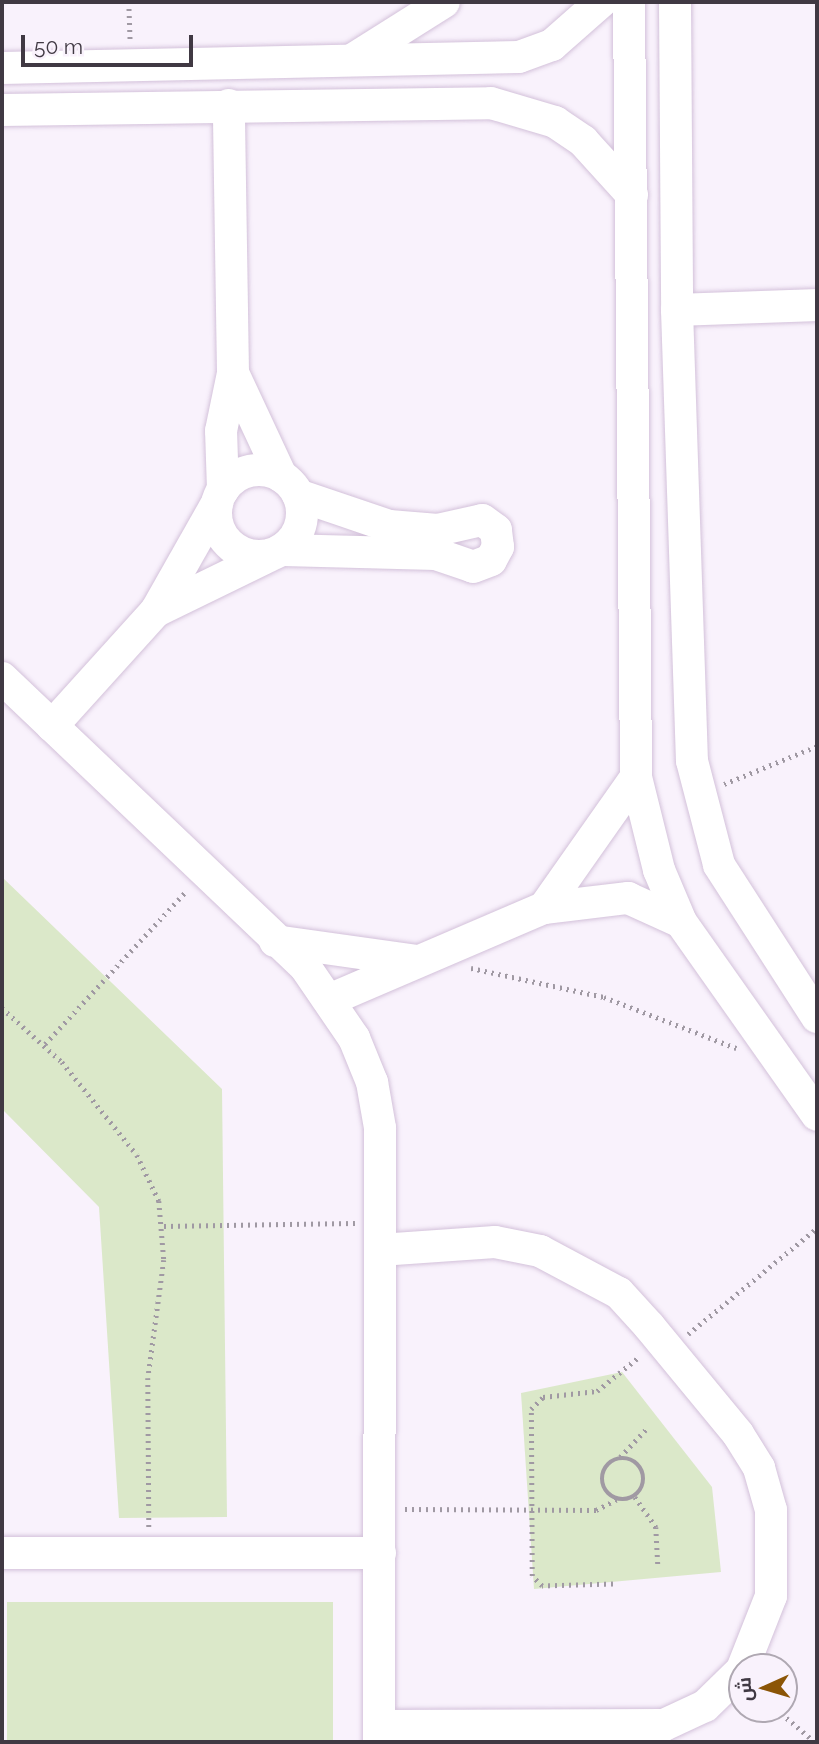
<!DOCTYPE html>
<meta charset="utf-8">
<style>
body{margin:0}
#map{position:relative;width:819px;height:1744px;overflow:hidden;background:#f9f2fc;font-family:Raleway,Cairo,sans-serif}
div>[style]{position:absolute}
.green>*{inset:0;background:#dbe8c9}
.path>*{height:4.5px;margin-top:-2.25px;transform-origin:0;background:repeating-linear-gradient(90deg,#a099a3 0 2px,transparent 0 7px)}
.path>.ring{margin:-2.25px;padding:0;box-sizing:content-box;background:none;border:4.5px solid #a099a3;border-radius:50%}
.roads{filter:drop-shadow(0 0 2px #d3c1da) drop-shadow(0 0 2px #d3c1da)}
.minor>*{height:32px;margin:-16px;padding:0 16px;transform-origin:16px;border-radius:16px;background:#fff}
.minor>.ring{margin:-16px;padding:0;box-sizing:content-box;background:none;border:32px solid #fff;border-radius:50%}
span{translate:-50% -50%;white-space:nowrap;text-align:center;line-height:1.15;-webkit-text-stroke:7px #f9f2fc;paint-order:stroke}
.frame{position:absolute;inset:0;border:4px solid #403943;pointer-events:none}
.north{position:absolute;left:728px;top:1653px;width:70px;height:70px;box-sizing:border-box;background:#f9f2fc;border:2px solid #afa8b2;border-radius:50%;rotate:266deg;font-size:19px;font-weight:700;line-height:28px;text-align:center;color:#403943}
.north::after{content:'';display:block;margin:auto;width:24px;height:32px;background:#8b5506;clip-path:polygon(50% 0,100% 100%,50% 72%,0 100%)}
.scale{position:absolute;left:21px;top:35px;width:172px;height:32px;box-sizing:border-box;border:4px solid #403943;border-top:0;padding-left:9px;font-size:21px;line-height:24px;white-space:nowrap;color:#403943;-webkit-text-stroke:5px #f9f2fc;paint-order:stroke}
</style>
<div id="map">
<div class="green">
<i style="clip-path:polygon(2px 877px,222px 1089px,227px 1517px,119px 1518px,99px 1207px,2px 1109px)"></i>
<i style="clip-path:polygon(622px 1372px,712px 1487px,721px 1572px,534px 1589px,521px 1393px)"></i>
<i style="clip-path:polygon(7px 1602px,333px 1602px,333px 1742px,7px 1742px)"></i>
</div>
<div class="path">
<i style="left:129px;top:2px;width:37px;rotate:88deg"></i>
<i style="left:724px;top:784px;width:100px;rotate:-22.2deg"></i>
<i style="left:471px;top:968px;width:136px;rotate:12.3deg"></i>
<i style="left:604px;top:997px;width:142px;rotate:21.1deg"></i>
<i style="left:2px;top:1008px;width:81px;rotate:42deg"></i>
<i style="left:62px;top:1062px;width:119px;rotate:51.1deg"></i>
<i style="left:137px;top:1155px;width:51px;rotate:64.4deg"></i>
<i style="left:159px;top:1201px;width:59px;rotate:85.2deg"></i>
<i style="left:164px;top:1260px;width:119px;rotate:97.7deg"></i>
<i style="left:148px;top:1378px;width:149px;rotate:89.6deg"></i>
<i style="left:45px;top:1044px;width:209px;rotate:-47.3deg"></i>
<i style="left:164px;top:1226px;width:191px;rotate:-0.9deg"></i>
<i style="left:688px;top:1334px;width:167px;rotate:-39.4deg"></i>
<i style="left:620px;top:1457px;width:41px;rotate:-47deg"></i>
<i class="ring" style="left:602px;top:1458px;width:37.5px;height:37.5px"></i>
<i style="left:635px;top:1497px;width:37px;rotate:55deg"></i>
<i style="left:656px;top:1527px;width:37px;rotate:87deg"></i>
<i style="left:405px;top:1509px;width:191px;rotate:0.3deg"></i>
<i style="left:596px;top:1510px;width:25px;rotate:-27deg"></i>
<i style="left:613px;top:1584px;width:71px;rotate:178.4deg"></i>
<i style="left:542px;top:1586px;width:14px;rotate:-135deg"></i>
<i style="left:532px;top:1576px;width:167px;rotate:-90.3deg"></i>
<i style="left:531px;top:1409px;width:17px;rotate:-45deg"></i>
<i style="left:543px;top:1397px;width:54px;rotate:-6.3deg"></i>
<i style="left:597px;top:1391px;width:55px;rotate:-39.1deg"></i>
<i style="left:776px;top:1709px;width:51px;rotate:40.2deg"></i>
</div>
<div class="roads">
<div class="minor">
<i style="left:629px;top:2px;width:775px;rotate:89.48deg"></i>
<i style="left:636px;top:777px;width:96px;rotate:76.1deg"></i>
<i style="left:659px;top:870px;width:56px;rotate:67.1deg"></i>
<i style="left:681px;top:922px;width:236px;rotate:54.8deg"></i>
<i style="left:675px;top:2px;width:308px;rotate:89.6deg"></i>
<i style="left:677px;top:310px;width:451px;rotate:88.1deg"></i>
<i style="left:692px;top:761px;width:107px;rotate:75.4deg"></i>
<i style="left:719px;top:865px;width:181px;rotate:57.2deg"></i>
<i style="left:355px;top:58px;width:105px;rotate:-32.2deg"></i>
<i style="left:2px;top:68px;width:517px;rotate:-1.22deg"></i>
<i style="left:519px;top:57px;width:35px;rotate:-20deg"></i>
<i style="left:552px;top:45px;width:65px;rotate:-41.3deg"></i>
<i style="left:2px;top:110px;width:489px;rotate:-0.8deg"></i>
<i style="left:491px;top:103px;width:67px;rotate:16.5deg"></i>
<i style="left:555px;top:122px;width:34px;rotate:34deg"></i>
<i style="left:583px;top:141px;width:73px;rotate:47.8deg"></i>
<i style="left:677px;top:310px;width:140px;rotate:-2deg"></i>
<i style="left:233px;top:373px;width:114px;rotate:65deg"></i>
<i class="ring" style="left:216px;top:470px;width:54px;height:54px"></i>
<i style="left:223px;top:490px;width:59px;rotate:-91.9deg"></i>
<i style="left:221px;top:431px;width:59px;rotate:-78.3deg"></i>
<i style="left:233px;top:373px;width:268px;rotate:-90.9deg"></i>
<i style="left:283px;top:550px;width:153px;rotate:1.5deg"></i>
<i style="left:436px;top:554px;width:39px;rotate:19deg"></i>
<i style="left:473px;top:567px;width:19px;rotate:-21deg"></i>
<i style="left:491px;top:560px;width:15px;rotate:-62deg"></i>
<i style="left:498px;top:547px;width:17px;rotate:-97deg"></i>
<i style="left:496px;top:530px;width:17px;rotate:-144deg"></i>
<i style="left:482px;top:520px;width:45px;rotate:167.2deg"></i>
<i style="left:438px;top:530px;width:49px;rotate:-175.3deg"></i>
<i style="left:389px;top:526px;width:96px;rotate:-161.2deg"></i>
<i style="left:156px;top:611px;width:126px;rotate:-26deg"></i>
<i style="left:2px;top:678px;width:420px;rotate:43.6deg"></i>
<i style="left:306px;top:968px;width:85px;rotate:55.6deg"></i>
<i style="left:354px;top:1038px;width:48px;rotate:67.8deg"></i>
<i style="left:372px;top:1082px;width:47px;rotate:80.1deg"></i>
<i style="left:380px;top:1128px;width:614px;rotate:90.09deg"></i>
<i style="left:52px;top:726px;width:155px;rotate:-47.9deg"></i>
<i style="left:156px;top:611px;width:124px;rotate:-60.5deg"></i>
<i style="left:544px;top:908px;width:160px;rotate:-54.9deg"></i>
<i style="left:275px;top:941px;width:144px;rotate:8deg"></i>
<i style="left:329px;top:1000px;width:234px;rotate:-23.2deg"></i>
<i style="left:544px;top:908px;width:85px;rotate:-6.8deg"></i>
<i style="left:628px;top:898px;width:58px;rotate:24.4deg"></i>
<i style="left:380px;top:1250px;width:115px;rotate:-4deg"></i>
<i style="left:495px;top:1242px;width:46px;rotate:11.3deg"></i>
<i style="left:540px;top:1251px;width:89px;rotate:28deg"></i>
<i style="left:619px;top:1293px;width:45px;rotate:47.7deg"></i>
<i style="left:649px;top:1326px;width:140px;rotate:50.5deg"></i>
<i style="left:738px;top:1434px;width:40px;rotate:58deg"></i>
<i style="left:759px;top:1468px;width:44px;rotate:74.1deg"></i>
<i style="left:771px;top:1510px;width:86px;rotate:90deg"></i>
<i style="left:771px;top:1596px;width:76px;rotate:111.5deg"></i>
<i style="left:2px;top:1553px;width:378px"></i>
<i style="left:379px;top:1726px;width:285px;rotate:-0.2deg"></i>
<i style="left:664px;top:1725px;width:45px;rotate:-24.9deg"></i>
<i style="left:705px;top:1706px;width:52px;rotate:-44.2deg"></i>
</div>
</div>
<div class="frame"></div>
<div class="north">ش</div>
<div class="scale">50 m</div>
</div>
